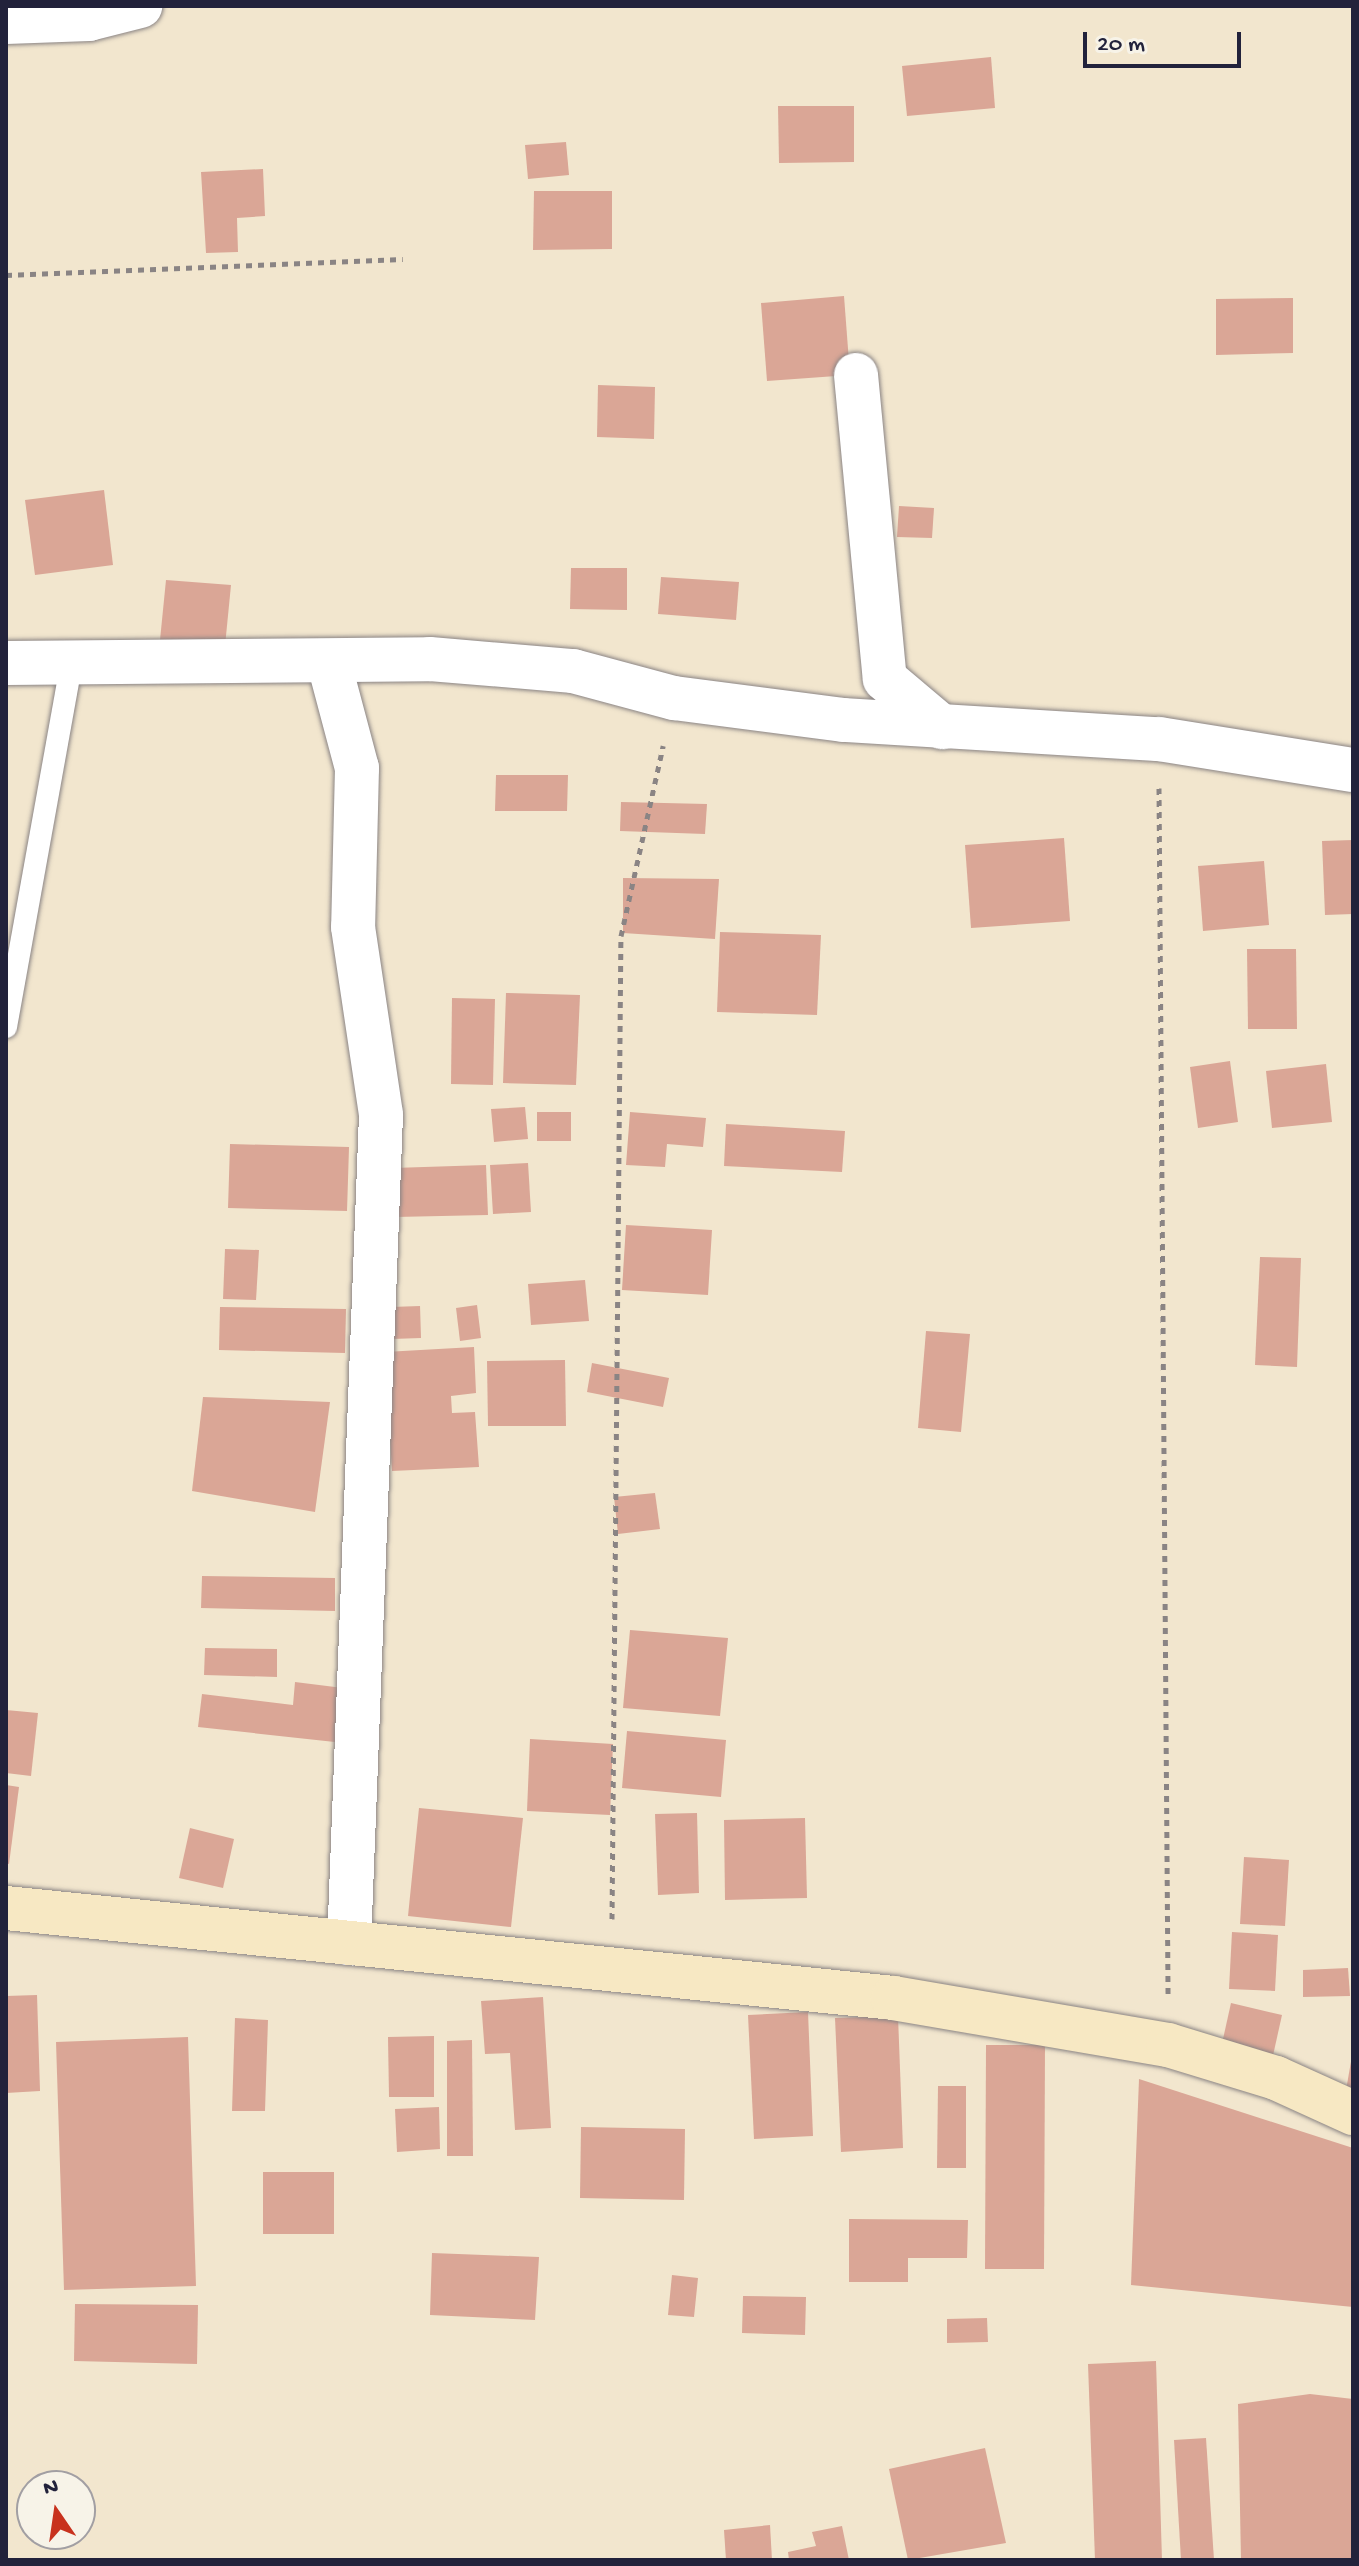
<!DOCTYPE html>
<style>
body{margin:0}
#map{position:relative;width:1359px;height:2566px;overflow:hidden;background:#f2e6ce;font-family:"Gochi Hand",sans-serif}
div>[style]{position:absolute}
.building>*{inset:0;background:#daa696}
.path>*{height:5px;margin-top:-2.5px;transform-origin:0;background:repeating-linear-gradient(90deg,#8a8484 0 6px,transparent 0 12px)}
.roads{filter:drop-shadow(0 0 2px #8a8484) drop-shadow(0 0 2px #8a8484)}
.service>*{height:22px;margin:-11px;padding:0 11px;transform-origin:11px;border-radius:11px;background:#fff}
.minor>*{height:44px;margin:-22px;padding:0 22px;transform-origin:22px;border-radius:22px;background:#fff}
.secondary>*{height:44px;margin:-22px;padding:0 22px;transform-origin:22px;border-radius:22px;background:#f7e8c3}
span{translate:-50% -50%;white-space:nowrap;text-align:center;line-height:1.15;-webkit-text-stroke:6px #f7f3e8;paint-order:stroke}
.frame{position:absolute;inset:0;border:8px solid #22223b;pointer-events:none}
.north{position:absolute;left:16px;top:2470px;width:80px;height:80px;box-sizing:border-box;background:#f7f3e8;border:2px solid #a29fa3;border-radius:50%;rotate:347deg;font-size:22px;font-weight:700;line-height:32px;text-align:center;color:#22223b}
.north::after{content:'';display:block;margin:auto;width:28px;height:36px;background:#c8321e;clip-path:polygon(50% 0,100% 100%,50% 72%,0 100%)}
.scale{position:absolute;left:1083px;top:32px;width:158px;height:36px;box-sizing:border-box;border:4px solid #22223b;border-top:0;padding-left:10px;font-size:24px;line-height:28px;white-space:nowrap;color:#22223b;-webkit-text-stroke:6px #f7f3e8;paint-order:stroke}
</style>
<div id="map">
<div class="building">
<i style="clip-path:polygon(991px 57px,995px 108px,907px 116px,902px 66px)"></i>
<i style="clip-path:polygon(778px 106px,854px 106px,854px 162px,779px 163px)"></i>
<i style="clip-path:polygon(566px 142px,569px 175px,528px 179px,525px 145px)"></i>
<i style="clip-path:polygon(263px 169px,265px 216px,237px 218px,238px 252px,206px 253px,201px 172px)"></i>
<i style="clip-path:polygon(534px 191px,612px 191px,612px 249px,533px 250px)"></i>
<i style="clip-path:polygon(844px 296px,850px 375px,767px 381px,761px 303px)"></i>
<i style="clip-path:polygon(1293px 298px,1293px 353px,1216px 355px,1216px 299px)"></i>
<i style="clip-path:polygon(598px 385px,655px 387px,654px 439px,597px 437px)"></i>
<i style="clip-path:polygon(104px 490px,113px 565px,35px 575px,25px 500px)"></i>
<i style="clip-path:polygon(899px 506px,934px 508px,932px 538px,897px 537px)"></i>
<i style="clip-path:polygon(571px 568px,627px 568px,627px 610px,570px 609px)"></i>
<i style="clip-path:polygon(661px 577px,739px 582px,736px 620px,658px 614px)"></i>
<i style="clip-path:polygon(166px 580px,231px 585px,225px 646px,160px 640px)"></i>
<i style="clip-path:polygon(496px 775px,568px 775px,567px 811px,495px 811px)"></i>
<i style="clip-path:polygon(621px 802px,707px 804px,705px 834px,620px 831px)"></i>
<i style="clip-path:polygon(1064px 838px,1070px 921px,971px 928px,965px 845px)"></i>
<i style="clip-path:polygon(1353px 840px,1353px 914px,1325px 915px,1322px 841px)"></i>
<i style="clip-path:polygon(1264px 861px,1269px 925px,1203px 931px,1198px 866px)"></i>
<i style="clip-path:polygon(623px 878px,719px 879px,715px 939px,623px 933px)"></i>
<i style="clip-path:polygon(720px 932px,821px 935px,817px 1015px,717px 1012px)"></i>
<i style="clip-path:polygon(1247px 949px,1296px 949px,1297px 1029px,1248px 1029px)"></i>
<i style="clip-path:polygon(506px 993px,580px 995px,576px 1085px,503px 1083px)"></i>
<i style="clip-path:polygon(452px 998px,495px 999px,493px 1085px,451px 1084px)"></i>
<i style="clip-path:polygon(1230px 1061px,1238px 1122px,1198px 1128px,1190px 1067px)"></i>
<i style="clip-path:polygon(1326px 1064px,1332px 1122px,1272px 1128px,1266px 1071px)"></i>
<i style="clip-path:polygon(525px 1107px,528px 1139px,494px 1142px,491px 1109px)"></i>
<i style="clip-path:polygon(537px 1112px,571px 1112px,571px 1141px,537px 1141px)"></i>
<i style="clip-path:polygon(630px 1112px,706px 1118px,703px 1147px,667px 1144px,665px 1167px,626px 1165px)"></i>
<i style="clip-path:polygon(726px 1124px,845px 1131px,842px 1172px,724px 1166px)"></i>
<i style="clip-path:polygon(230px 1144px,349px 1147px,347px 1211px,228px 1208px)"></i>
<i style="clip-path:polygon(528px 1163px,531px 1212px,493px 1214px,490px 1165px)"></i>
<i style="clip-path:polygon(486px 1165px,488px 1215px,395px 1217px,393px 1168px)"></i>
<i style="clip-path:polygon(626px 1225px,712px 1230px,708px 1295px,622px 1290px)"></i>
<i style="clip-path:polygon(225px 1249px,259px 1250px,256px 1300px,223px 1299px)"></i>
<i style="clip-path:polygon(1260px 1257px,1301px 1258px,1297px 1367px,1255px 1365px)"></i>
<i style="clip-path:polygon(585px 1280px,589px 1321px,531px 1325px,528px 1284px)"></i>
<i style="clip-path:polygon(477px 1305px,481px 1338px,460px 1341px,456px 1308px)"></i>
<i style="clip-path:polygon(420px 1306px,421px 1338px,392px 1339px,391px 1307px)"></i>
<i style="clip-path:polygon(220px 1307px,346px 1309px,345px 1353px,219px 1350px)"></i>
<i style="clip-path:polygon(926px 1331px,970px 1334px,961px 1432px,918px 1428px)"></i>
<i style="clip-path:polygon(474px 1347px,476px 1393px,451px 1396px,452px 1413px,475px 1412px,479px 1467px,392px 1471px,385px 1352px)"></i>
<i style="clip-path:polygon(565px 1360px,566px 1426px,488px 1426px,487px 1361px)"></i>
<i style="clip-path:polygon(592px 1363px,669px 1378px,663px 1407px,587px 1392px)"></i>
<i style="clip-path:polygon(203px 1397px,330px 1402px,315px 1512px,192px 1491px)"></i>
<i style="clip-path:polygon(655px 1493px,660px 1529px,618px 1534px,614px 1497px)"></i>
<i style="clip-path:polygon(202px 1576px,335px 1578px,335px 1611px,201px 1608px)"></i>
<i style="clip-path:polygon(630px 1630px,728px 1638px,720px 1716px,623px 1708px)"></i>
<i style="clip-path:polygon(205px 1648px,277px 1649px,277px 1677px,204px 1675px)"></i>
<i style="clip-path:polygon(295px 1682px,351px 1689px,344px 1743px,198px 1727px,202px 1694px,293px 1705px)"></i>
<i style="clip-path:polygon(6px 1710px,38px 1713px,31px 1776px,6px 1773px)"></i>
<i style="clip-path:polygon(627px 1731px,726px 1740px,721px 1797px,622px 1788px)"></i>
<i style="clip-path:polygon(530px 1739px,613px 1744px,610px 1815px,527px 1811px)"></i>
<i style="clip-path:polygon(6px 1785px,19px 1787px,9px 1864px,6px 1863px)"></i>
<i style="clip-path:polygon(419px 1808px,523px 1818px,511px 1927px,408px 1916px)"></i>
<i style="clip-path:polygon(697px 1813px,699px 1893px,658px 1895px,655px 1814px)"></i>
<i style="clip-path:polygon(805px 1818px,807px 1898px,725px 1900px,724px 1820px)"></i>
<i style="clip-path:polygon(190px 1828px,234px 1839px,223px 1888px,179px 1878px)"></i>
<i style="clip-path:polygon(1244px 1857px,1289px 1860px,1285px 1926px,1240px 1924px)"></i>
<i style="clip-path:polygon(1232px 1932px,1278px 1935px,1275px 1991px,1229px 1989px)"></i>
<i style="clip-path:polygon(1348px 1968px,1350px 1996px,1303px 1997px,1303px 1970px)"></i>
<i style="clip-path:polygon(37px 1995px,40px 2091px,6px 2093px,6px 1996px)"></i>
<i style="clip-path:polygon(543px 1997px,551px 2128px,515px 2130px,510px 2053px,485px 2054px,481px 2001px)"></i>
<i style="clip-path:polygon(1231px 2003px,1282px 2015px,1272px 2060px,1221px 2048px)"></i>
<i style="clip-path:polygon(808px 2012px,813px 2136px,754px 2139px,748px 2015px)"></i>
<i style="clip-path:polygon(898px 2016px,903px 2148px,841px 2152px,835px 2018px)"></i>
<i style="clip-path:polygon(235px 2018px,268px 2020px,265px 2111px,232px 2111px)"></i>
<i style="clip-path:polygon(434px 2036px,434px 2097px,389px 2097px,388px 2037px)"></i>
<i style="clip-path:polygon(188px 2037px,196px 2286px,64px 2290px,56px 2042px)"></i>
<i style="clip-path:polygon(472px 2040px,473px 2156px,447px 2156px,447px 2041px)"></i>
<i style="clip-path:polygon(986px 2045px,1045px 2045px,1044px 2269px,985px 2269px)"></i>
<i style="clip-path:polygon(1353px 2050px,1353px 2097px,1345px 2096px)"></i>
<i style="clip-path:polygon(1139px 2079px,1353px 2148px,1353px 2307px,1131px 2285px)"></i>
<i style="clip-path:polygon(938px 2086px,966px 2086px,966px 2168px,937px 2168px)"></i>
<i style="clip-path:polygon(439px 2107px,440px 2149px,397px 2152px,395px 2109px)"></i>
<i style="clip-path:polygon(581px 2127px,685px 2129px,684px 2200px,580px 2198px)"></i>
<i style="clip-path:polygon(263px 2172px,334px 2172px,334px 2234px,263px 2234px)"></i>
<i style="clip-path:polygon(849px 2219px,968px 2220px,967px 2258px,908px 2258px,908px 2282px,849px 2282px)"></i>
<i style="clip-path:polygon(432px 2253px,539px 2257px,535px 2320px,430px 2315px)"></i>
<i style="clip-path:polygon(672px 2275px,698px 2278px,694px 2317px,668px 2315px)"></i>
<i style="clip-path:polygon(743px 2296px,806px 2297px,805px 2335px,742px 2333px)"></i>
<i style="clip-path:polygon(75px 2304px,198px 2305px,197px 2364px,74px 2361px)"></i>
<i style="clip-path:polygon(987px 2318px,988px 2342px,947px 2343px,947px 2319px)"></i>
<i style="clip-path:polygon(1156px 2361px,1162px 2560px,1095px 2560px,1088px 2364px)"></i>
<i style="clip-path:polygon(1310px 2394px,1353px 2399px,1353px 2560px,1241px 2560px,1238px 2404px)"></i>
<i style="clip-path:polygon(1206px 2438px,1214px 2560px,1181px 2560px,1174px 2440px)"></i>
<i style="clip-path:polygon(985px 2448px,1006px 2543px,908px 2560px,889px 2469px)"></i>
<i style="clip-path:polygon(770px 2525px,772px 2560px,726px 2560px,724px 2530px)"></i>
<i style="clip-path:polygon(842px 2526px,849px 2560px,789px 2560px,788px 2552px,816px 2546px,812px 2532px)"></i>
</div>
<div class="path">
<i style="left:6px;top:275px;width:397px;rotate:-2.3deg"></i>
<i style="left:1159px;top:788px;width:1206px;rotate:89.57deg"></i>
<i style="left:612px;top:1919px;width:983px;rotate:-89.48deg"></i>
<i style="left:621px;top:936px;width:195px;rotate:-77.5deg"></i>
</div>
<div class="roads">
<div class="service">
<i style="left:6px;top:1027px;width:373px;rotate:-79.8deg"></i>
</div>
<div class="minor">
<i style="left:6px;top:22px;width:83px;rotate:-2.1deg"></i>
<i style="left:89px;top:19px;width:53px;rotate:-14.3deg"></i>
<i style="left:856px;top:375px;width:305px;rotate:84.6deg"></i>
<i style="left:885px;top:679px;width:75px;rotate:40.1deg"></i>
<i style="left:6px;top:663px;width:424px;rotate:-0.5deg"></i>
<i style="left:430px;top:659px;width:144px;rotate:4.8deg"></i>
<i style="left:573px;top:671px;width:105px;rotate:15deg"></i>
<i style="left:674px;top:698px;width:171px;rotate:7.4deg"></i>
<i style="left:844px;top:720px;width:316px;rotate:3.5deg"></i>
<i style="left:1159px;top:739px;width:196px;rotate:9.1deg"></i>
<i style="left:329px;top:663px;width:109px;rotate:75.1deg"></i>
<i style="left:357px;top:768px;width:159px;rotate:91.4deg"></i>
<i style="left:353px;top:927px;width:190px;rotate:81.5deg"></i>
<i style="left:381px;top:1115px;width:829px;rotate:92.21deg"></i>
</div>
<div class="secondary">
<i style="left:6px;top:1908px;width:892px;rotate:5.79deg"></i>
<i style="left:893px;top:1998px;width:279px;rotate:9.7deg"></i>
<i style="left:1168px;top:2045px;width:113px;rotate:17deg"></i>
<i style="left:1276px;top:2078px;width:85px;rotate:24.4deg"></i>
</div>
</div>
<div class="frame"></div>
<div class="north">N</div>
<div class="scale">20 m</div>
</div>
